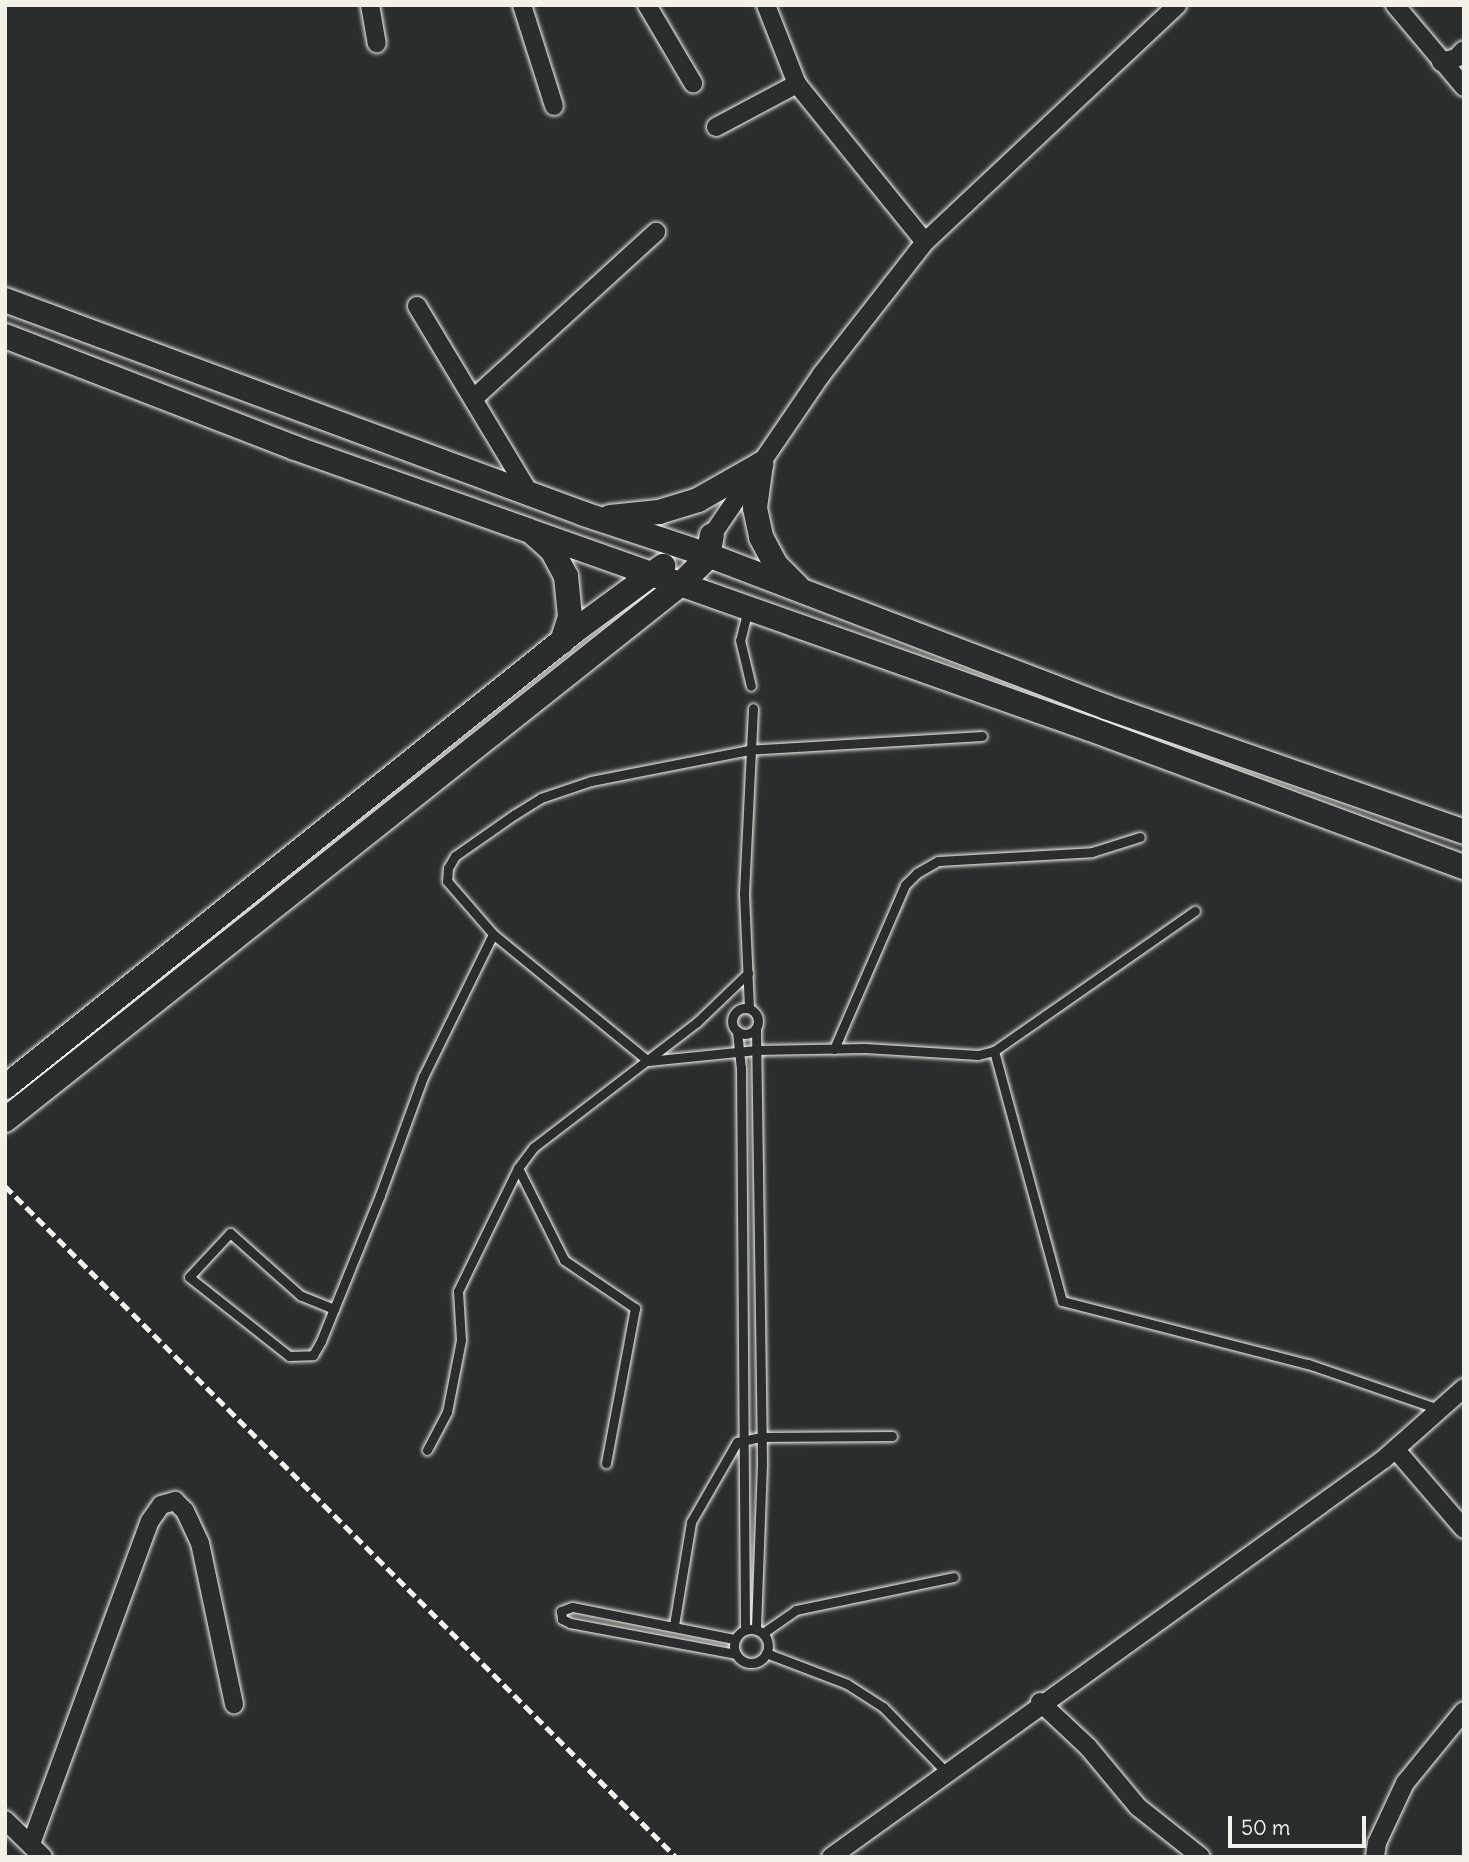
<!DOCTYPE html>
<style>
body{margin:0}
#map{position:relative;width:1469px;height:1862px;overflow:hidden;background:#2a2d2e;font-family:Delius,sans-serif}
div>[style]{position:absolute}
.roads{filter:drop-shadow(0 0 2px #f4f1e8) drop-shadow(0 0 2px #f4f1e8)}
.lane>*{height:9px;margin:-4.5px;padding:0 4.5px;transform-origin:4.5px;border-radius:4.5px;background:#2a2d2e}
.lane>.ring{margin:-4.5px;padding:0;box-sizing:content-box;background:none;border:9px solid #2a2d2e;border-radius:50%}
.street>*{height:18px;margin:-9px;padding:0 9px;transform-origin:9px;border-radius:9px;background:#2a2d2e}
.secondary>*{height:24px;margin:-12px;padding:0 12px;transform-origin:12px;border-radius:12px;background:#2a2d2e}
.rail>*{height:5px;margin-top:-2.5px;transform-origin:0;background:repeating-linear-gradient(90deg,#f4f1e8 0 10px,transparent 0 15px)}
span{translate:-50% -50%;white-space:nowrap;text-align:center;line-height:1.15;-webkit-text-stroke:5px #2a2d2e;paint-order:stroke}
.frame{position:absolute;inset:0;border:7px solid #f4f1e8;pointer-events:none}
.scale{position:absolute;left:1228px;top:1816px;width:138px;height:32px;box-sizing:border-box;border:4px solid #f4f1e8;border-top:0;padding-left:9px;font-size:21px;line-height:24px;white-space:nowrap;color:#f4f1e8;-webkit-text-stroke:5px #2a2d2e;paint-order:stroke}
</style>
<div id="map">
<div class="roads">
<div class="lane">
<i style="left:748px;top:609px;width:32px;rotate:104deg"></i>
<i style="left:740px;top:640px;width:47px;rotate:76.6deg"></i>
<i style="left:982px;top:736px;width:233px;rotate:176.6deg"></i>
<i style="left:749px;top:750px;width:161px;rotate:168.9deg"></i>
<i style="left:591px;top:781px;width:53px;rotate:161.2deg"></i>
<i style="left:541px;top:798px;width:31px;rotate:148deg"></i>
<i style="left:515px;top:814px;width:73px;rotate:145deg"></i>
<i style="left:455px;top:856px;width:14px;rotate:120deg"></i>
<i style="left:448px;top:868px;width:13px;rotate:94deg"></i>
<i style="left:447px;top:881px;width:70px;rotate:49deg"></i>
<i style="left:493px;top:934px;width:200px;rotate:39.3deg"></i>
<i style="left:648px;top:1061px;width:109px;rotate:-5.8deg"></i>
<i style="left:756px;top:1050px;width:109px;rotate:-1.1deg"></i>
<i style="left:865px;top:1048px;width:113px;rotate:3.5deg"></i>
<i style="left:978px;top:1055px;width:16px;rotate:-14deg"></i>
<i style="left:994px;top:1051px;width:245px;rotate:-34.9deg"></i>
<i style="left:749px;top:1008px;width:115px;rotate:-92.5deg"></i>
<i style="left:744px;top:893px;width:185px;rotate:-87.2deg"></i>
<i class="ring" style="left:732px;top:1008px;width:17px;height:17px"></i>
<i style="left:756px;top:1028px;width:436px;rotate:89.2deg"></i>
<i style="left:762px;top:1464px;width:165px;rotate:92.1deg"></i>
<i style="left:737px;top:1031px;width:36px;rotate:84deg"></i>
<i style="left:741px;top:1067px;width:562px;rotate:89.59deg"></i>
<i style="left:834px;top:1049px;width:179px;rotate:-66.6deg"></i>
<i style="left:905px;top:885px;width:17px;rotate:-45deg"></i>
<i style="left:917px;top:873px;width:24px;rotate:-30deg"></i>
<i style="left:938px;top:861px;width:154px;rotate:-3.3deg"></i>
<i style="left:1092px;top:852px;width:50px;rotate:-17.4deg"></i>
<i style="left:994px;top:1051px;width:259px;rotate:74.8deg"></i>
<i style="left:1062px;top:1301px;width:254px;rotate:14.4deg"></i>
<i style="left:1308px;top:1364px;width:139px;rotate:19deg"></i>
<i style="left:518px;top:1168px;width:103px;rotate:63.4deg"></i>
<i style="left:564px;top:1260px;width:86px;rotate:34.1deg"></i>
<i style="left:635px;top:1308px;width:158px;rotate:100.6deg"></i>
<i style="left:334px;top:1309px;width:35px;rotate:-158deg"></i>
<i style="left:301px;top:1296px;width:95px;rotate:-138.4deg"></i>
<i style="left:230px;top:1233px;width:60px;rotate:133deg"></i>
<i style="left:189px;top:1277px;width:127px;rotate:38.3deg"></i>
<i style="left:289px;top:1356px;width:24px;rotate:-2deg"></i>
<i style="left:313px;top:1355px;width:16px;rotate:-60deg"></i>
<i style="left:321px;top:1341px;width:35px;rotate:-68deg"></i>
<i style="left:334px;top:1309px;width:123px;rotate:-68deg"></i>
<i style="left:380px;top:1195px;width:126px;rotate:-70deg"></i>
<i style="left:423px;top:1077px;width:159px;rotate:-63.9deg"></i>
<i style="left:427px;top:1450px;width:43px;rotate:-62.2deg"></i>
<i style="left:447px;top:1412px;width:73px;rotate:-79deg"></i>
<i style="left:461px;top:1340px;width:49px;rotate:-93.5deg"></i>
<i style="left:458px;top:1291px;width:137px;rotate:-64deg"></i>
<i style="left:518px;top:1168px;width:26px;rotate:-53deg"></i>
<i style="left:534px;top:1147px;width:205px;rotate:-37.5deg"></i>
<i style="left:697px;top:1022px;width:71px;rotate:-43.9deg"></i>
<i style="left:674px;top:1625px;width:104px;rotate:-80.6deg"></i>
<i style="left:691px;top:1522px;width:92px;rotate:-60.1deg"></i>
<i style="left:737px;top:1442px;width:25px;rotate:-12deg"></i>
<i style="left:761px;top:1437px;width:131px;rotate:-0.4deg"></i>
<i class="ring" style="left:734px;top:1629px;width:25px;height:25px"></i>
<i style="left:763px;top:1633px;width:40px;rotate:-34.9deg"></i>
<i style="left:796px;top:1610px;width:161px;rotate:-11.8deg"></i>
<i style="left:734px;top:1639px;width:165px;rotate:-168.8deg"></i>
<i style="left:572px;top:1607px;width:12px;rotate:160deg"></i>
<i style="left:561px;top:1611px;width:8px;rotate:83deg"></i>
<i style="left:562px;top:1619px;width:9px;rotate:27deg"></i>
<i style="left:570px;top:1623px;width:168px;rotate:10.6deg"></i>
<i style="left:766px;top:1653px;width:87px;rotate:20.9deg"></i>
<i style="left:847px;top:1684px;width:43px;rotate:32.6deg"></i>
<i style="left:883px;top:1707px;width:89px;rotate:45.9deg"></i>
</div>
<div class="street">
<i style="left:370px;top:5px;width:39px;rotate:80deg"></i>
<i style="left:522px;top:5px;width:106px;rotate:72.4deg"></i>
<i style="left:647px;top:5px;width:91px;rotate:59.5deg"></i>
<i style="left:766px;top:5px;width:85px;rotate:68.6deg"></i>
<i style="left:797px;top:84px;width:203px;rotate:51deg"></i>
<i style="left:1395px;top:5px;width:107px;rotate:49.9deg"></i>
<i style="left:1441px;top:62px;width:16px;rotate:-15deg"></i>
<i style="left:1456px;top:58px;width:11px;rotate:-45deg"></i>
<i style="left:716px;top:127px;width:92px;rotate:-28deg"></i>
<i style="left:417px;top:306px;width:214px;rotate:59deg"></i>
<i style="left:473px;top:399px;width:248px;rotate:-42.4deg"></i>
<i style="left:712px;top:535px;width:194px;rotate:-55.7deg"></i>
<i style="left:821px;top:375px;width:169px;rotate:-52deg"></i>
<i style="left:925px;top:242px;width:346px;rotate:-43.2deg"></i>
<i style="left:1396px;top:1450px;width:104px;rotate:49.3deg"></i>
<i style="left:1040px;top:1702px;width:66px;rotate:43.2deg"></i>
<i style="left:1088px;top:1747px;width:78px;rotate:50.2deg"></i>
<i style="left:1138px;top:1807px;width:80px;rotate:38.4deg"></i>
<i style="left:5px;top:1820px;width:53px;rotate:44.2deg"></i>
<i style="left:31px;top:1844px;width:344px;rotate:-69.8deg"></i>
<i style="left:150px;top:1521px;width:19px;rotate:-55deg"></i>
<i style="left:161px;top:1505px;width:15px;rotate:-16deg"></i>
<i style="left:175px;top:1501px;width:14px;rotate:45deg"></i>
<i style="left:185px;top:1511px;width:35px;rotate:65deg"></i>
<i style="left:200px;top:1543px;width:165px;rotate:78.1deg"></i>
<i style="left:831px;top:1857px;width:681px;rotate:-35.74deg"></i>
<i style="left:1384px;top:1459px;width:107px;rotate:-41.6deg"></i>
<i style="left:1375px;top:1857px;width:14px;rotate:-82deg"></i>
<i style="left:1377px;top:1843px;width:66px;rotate:-65deg"></i>
<i style="left:1405px;top:1783px;width:93px;rotate:-50.7deg"></i>
</div>
<div class="secondary">
<i style="left:5px;top:300px;width:617px;rotate:20.28deg"></i>
<i style="left:584px;top:514px;width:131px;rotate:18.3deg"></i>
<i style="left:708px;top:555px;width:426px;rotate:20.9deg"></i>
<i style="left:1106px;top:707px;width:379px;rotate:19.2deg"></i>
<i style="left:5px;top:336px;width:311px;rotate:21.1deg"></i>
<i style="left:295px;top:448px;width:843px;rotate:19.47deg"></i>
<i style="left:1090px;top:729px;width:399px;rotate:20.3deg"></i>
<i style="left:761px;top:464px;width:44px;rotate:97.8deg"></i>
<i style="left:755px;top:508px;width:30px;rotate:78deg"></i>
<i style="left:761px;top:537px;width:32px;rotate:62deg"></i>
<i style="left:776px;top:565px;width:30px;rotate:45deg"></i>
<i style="left:610px;top:517px;width:49px;rotate:-5.8deg"></i>
<i style="left:659px;top:512px;width:41px;rotate:-17.1deg"></i>
<i style="left:698px;top:500px;width:73px;rotate:-29.7deg"></i>
<i style="left:534px;top:534px;width:24px;rotate:42deg"></i>
<i style="left:552px;top:550px;width:30px;rotate:62deg"></i>
<i style="left:566px;top:576px;width:41px;rotate:84.4deg"></i>
<i style="left:570px;top:617px;width:26px;rotate:108deg"></i>
<i style="left:5px;top:1087px;width:733px;rotate:-38.68deg"></i>
<i style="left:577px;top:629px;width:107px;rotate:-36.2deg"></i>
<i style="left:5px;top:1120px;width:864px;rotate:-38.42deg"></i>
<i style="left:682px;top:583px;width:37px;rotate:-45deg"></i>
<i style="left:708px;top:557px;width:22px;rotate:-80deg"></i>
</div>
</div>
<div class="rail">
<i style="left:5px;top:1186px;width:949px;rotate:45deg"></i>
</div>
<div class="frame"></div>
<div class="scale">50 m</div>
</div>
